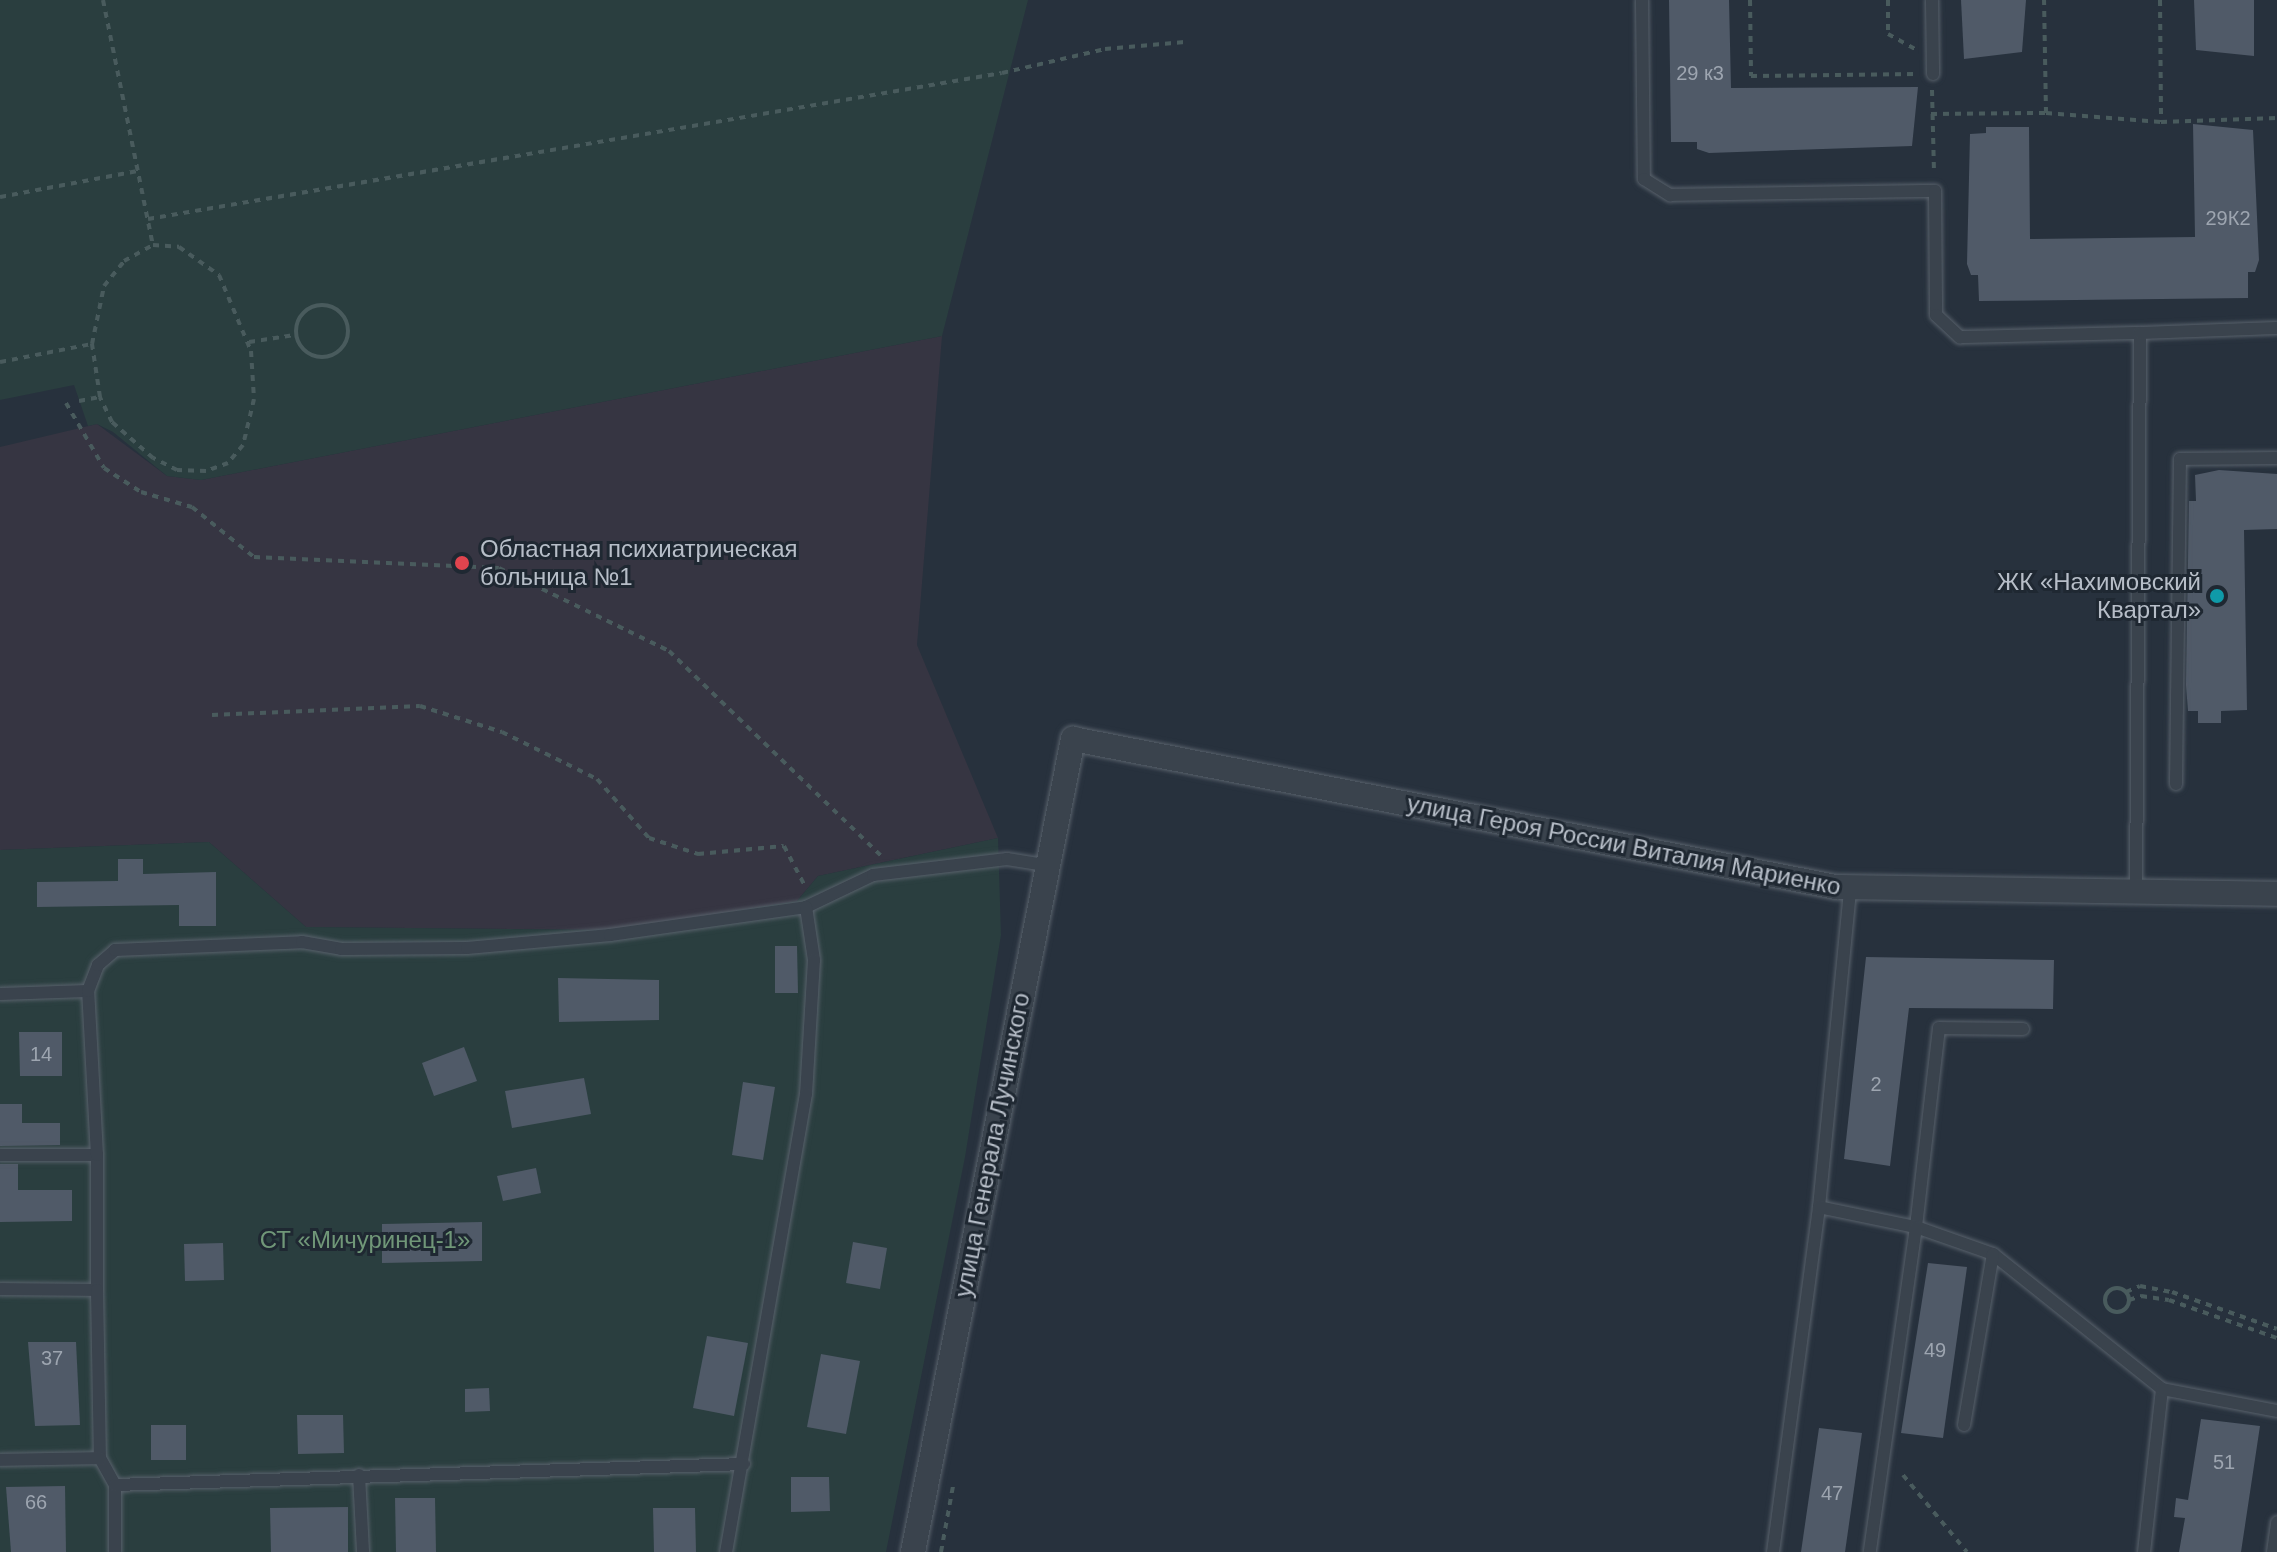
<!DOCTYPE html>
<meta charset="utf-8">
<style>
body{margin:0}
#map{position:relative;width:2277px;height:1552px;overflow:hidden;background:#27313d;font-family:Arial,sans-serif}
div>[style]{position:absolute}
.medical>*{inset:0;background:#363542}
.green>*{inset:0;background:#2a3e3f}
.building>*{inset:0;background:#505a68}
.path>*{height:4px;margin-top:-2px;transform-origin:0;background:repeating-linear-gradient(90deg,#495b5d 0 6px,transparent 0 12px)}
.path>.ring{margin:-2px;padding:0;box-sizing:content-box;background:none;border:4px solid #495b5d;border-radius:50%}
.roads{filter:drop-shadow(0 0 2px #58616b) drop-shadow(0 0 2px #58616b)}
.lane>*{height:12px;margin:-6px;padding:0 6px;transform-origin:6px;border-radius:6px;background:#3a434d}
.street>*{height:24px;margin:-12px;padding:0 12px;transform-origin:12px;border-radius:12px;background:#3a434d}
.dots>*{width:22px;height:22px;translate:-50% -50%;box-sizing:border-box;border:4px solid #1f2832;border-radius:50%}
span{translate:-50% -50%;white-space:nowrap;text-align:center;line-height:1.15;-webkit-text-stroke:6px #1f2832;paint-order:stroke}
.number-label{font-size:20px;color:#9da5b0}
.number-label span{-webkit-text-stroke-width:0}
.poi-label{font-size:24px;color:#b7bec8}
.left{translate:0 -50%;text-align:left}
.right{translate:-100% -50%;text-align:right}
.street-label{font-size:24px;color:#b7bec8}
.park-label{font-size:24px;color:#709778}
</style>
<div id="map">
<div class="medical">
<i style="clip-path:polygon(942px 336px,917px 645px,998px 838px,818px 876px,797px 901px,618px 930px,306px 927px,209px 842px,0 850px,0 447px,97px 424px,167px 476px,201px 480px)"></i>
</div>
<div class="green">
<i style="clip-path:polygon(0 0,1028px 0,942px 336px,201px 480px,167px 476px,113px 432px,97px 424px,88px 426px,74px 385px,0 400px)"></i>
<i style="clip-path:polygon(998px 838px,1001px 935px,965px 1157px,886px 1552px,0 1552px,0 850px,209px 842px,306px 927px,618px 930px,797px 901px,818px 876px)"></i>
</div>
<div class="building">
<i style="clip-path:polygon(1669px 0,1729px 0,1731px 88px,1918px 87px,1912px 146px,1709px 153px,1697px 149px,1697px 142px,1671px 142px)"></i>
<i style="clip-path:polygon(1961px 0,2026px 0,2022px 52px,1964px 59px)"></i>
<i style="clip-path:polygon(2194px 0,2254px 0,2254px 56px,2196px 50px)"></i>
<i style="clip-path:polygon(2193px 124px,2253px 130px,2259px 260px,2255px 272px,2248px 272px,2248px 298px,1979px 301px,1978px 275px,1971px 275px,1967px 264px,1970px 134px,1986px 133px,1986px 127px,2029px 127px,2030px 239px,2195px 237px)"></i>
<i style="clip-path:polygon(2219px 470px,2277px 474px,2277px 529px,2244px 530px,2247px 710px,2221px 711px,2221px 723px,2198px 723px,2198px 711px,2188px 711px,2186px 685px,2189px 501px,2196px 501px,2195px 475px)"></i>
<i style="clip-path:polygon(118px 859px,143px 859px,143px 874px,216px 872px,216px 926px,179px 926px,179px 905px,37px 907px,37px 882px,118px 881px)"></i>
<i style="clip-path:polygon(775px 946px,797px 946px,798px 993px,775px 993px)"></i>
<i style="clip-path:polygon(1866px 957px,2054px 960px,2053px 1009px,1909px 1008px,1890px 1166px,1844px 1159px)"></i>
<i style="clip-path:polygon(558px 978px,659px 980px,659px 1020px,559px 1022px)"></i>
<i style="clip-path:polygon(19px 1032px,62px 1032px,62px 1076px,20px 1076px)"></i>
<i style="clip-path:polygon(464px 1047px,477px 1081px,434px 1096px,422px 1063px)"></i>
<i style="clip-path:polygon(584px 1078px,591px 1114px,512px 1128px,505px 1091px)"></i>
<i style="clip-path:polygon(743px 1082px,775px 1087px,763px 1160px,732px 1155px)"></i>
<i style="clip-path:polygon(0 1104px,22px 1104px,22px 1123px,60px 1123px,60px 1145px,0 1146px)"></i>
<i style="clip-path:polygon(0 1164px,18px 1164px,18px 1190px,72px 1190px,72px 1221px,0 1222px)"></i>
<i style="clip-path:polygon(536px 1168px,541px 1193px,503px 1201px,497px 1176px)"></i>
<i style="clip-path:polygon(482px 1222px,482px 1261px,382px 1263px,382px 1224px)"></i>
<i style="clip-path:polygon(853px 1242px,887px 1248px,880px 1289px,846px 1283px)"></i>
<i style="clip-path:polygon(223px 1243px,224px 1280px,185px 1281px,184px 1244px)"></i>
<i style="clip-path:polygon(1928px 1263px,1967px 1267px,1943px 1438px,1901px 1433px)"></i>
<i style="clip-path:polygon(707px 1336px,748px 1343px,734px 1416px,693px 1408px)"></i>
<i style="clip-path:polygon(28px 1342px,76px 1342px,80px 1425px,35px 1426px)"></i>
<i style="clip-path:polygon(821px 1354px,860px 1361px,846px 1434px,807px 1427px)"></i>
<i style="clip-path:polygon(489px 1388px,490px 1411px,465px 1412px,465px 1389px)"></i>
<i style="clip-path:polygon(297px 1415px,343px 1415px,344px 1453px,298px 1454px)"></i>
<i style="clip-path:polygon(2201px 1419px,2260px 1426px,2241px 1552px,2179px 1552px,2185px 1518px,2174px 1517px,2176px 1498px,2188px 1500px)"></i>
<i style="clip-path:polygon(151px 1425px,186px 1425px,186px 1460px,151px 1460px)"></i>
<i style="clip-path:polygon(1819px 1428px,1862px 1433px,1845px 1552px,1801px 1552px)"></i>
<i style="clip-path:polygon(791px 1477px,829px 1477px,830px 1511px,791px 1512px)"></i>
<i style="clip-path:polygon(65px 1486px,66px 1552px,11px 1552px,6px 1487px)"></i>
<i style="clip-path:polygon(395px 1498px,435px 1498px,436px 1552px,396px 1552px)"></i>
<i style="clip-path:polygon(348px 1507px,348px 1552px,271px 1552px,270px 1508px)"></i>
<i style="clip-path:polygon(653px 1508px,695px 1508px,696px 1552px,654px 1552px)"></i>
</div>
<div class="path">
<i style="left:103px;top:0;width:250px;rotate:78.5deg"></i>
<i style="left:1750px;top:0;width:76px;rotate:89.2deg"></i>
<i style="left:1751px;top:76px;width:165px;rotate:-0.7deg"></i>
<i style="left:1888px;top:0;width:34px;rotate:90deg"></i>
<i style="left:1888px;top:34px;width:33px;rotate:29deg"></i>
<i style="left:2160px;top:0;width:122px;rotate:89.5deg"></i>
<i style="left:2161px;top:122px;width:116px;rotate:-2deg"></i>
<i style="left:1932px;top:90px;width:83px;rotate:88.6deg"></i>
<i style="left:2046px;top:113px;width:115px;rotate:4.5deg"></i>
<i style="left:1931px;top:114px;width:115px;rotate:-0.5deg"></i>
<i style="left:2046px;top:113px;width:113px;rotate:-91deg"></i>
<i style="left:0;top:197px;width:140px;rotate:-10.7deg"></i>
<i style="left:148px;top:219px;width:866px;rotate:-9.7deg"></i>
<i style="left:1002px;top:73px;width:106px;rotate:-13.1deg"></i>
<i style="left:1105px;top:49px;width:80px;rotate:-5deg"></i>
<i style="left:153px;top:245px;width:26px;rotate:4deg"></i>
<i style="left:179px;top:247px;width:49px;rotate:35deg"></i>
<i style="left:219px;top:275px;width:82px;rotate:67.2deg"></i>
<i style="left:251px;top:351px;width:48px;rotate:86.4deg"></i>
<i style="left:254px;top:399px;width:47px;rotate:103.4deg"></i>
<i style="left:243px;top:445px;width:23px;rotate:130deg"></i>
<i style="left:228px;top:463px;width:23px;rotate:160deg"></i>
<i style="left:206px;top:471px;width:29px;rotate:-178deg"></i>
<i style="left:177px;top:470px;width:27px;rotate:-153deg"></i>
<i style="left:153px;top:458px;width:55px;rotate:-138.7deg"></i>
<i style="left:112px;top:422px;width:28px;rotate:-116deg"></i>
<i style="left:100px;top:397px;width:54px;rotate:-98.6deg"></i>
<i style="left:92px;top:344px;width:59px;rotate:-78.3deg"></i>
<i style="left:104px;top:286px;width:32px;rotate:-51deg"></i>
<i style="left:124px;top:261px;width:33px;rotate:-29deg"></i>
<i class="ring" style="left:296px;top:305px;width:48px;height:48px"></i>
<i style="left:249px;top:342px;width:46px;rotate:-8.8deg"></i>
<i style="left:0;top:362px;width:94px;rotate:-11.1deg"></i>
<i style="left:79px;top:401px;width:21px;rotate:-11deg"></i>
<i style="left:66px;top:403px;width:75px;rotate:59.7deg"></i>
<i style="left:104px;top:468px;width:44px;rotate:33deg"></i>
<i style="left:141px;top:492px;width:53px;rotate:16.4deg"></i>
<i style="left:192px;top:507px;width:80px;rotate:38.9deg"></i>
<i style="left:254px;top:557px;width:245px;rotate:2.6deg"></i>
<i style="left:499px;top:568px;width:189px;rotate:26deg"></i>
<i style="left:669px;top:651px;width:295px;rotate:44deg"></i>
<i style="left:212px;top:715px;width:208px;rotate:-2.5deg"></i>
<i style="left:420px;top:706px;width:86px;rotate:17.6deg"></i>
<i style="left:502px;top:732px;width:106px;rotate:26.3deg"></i>
<i style="left:597px;top:779px;width:79px;rotate:48.6deg"></i>
<i style="left:649px;top:838px;width:52px;rotate:18.1deg"></i>
<i style="left:698px;top:854px;width:86px;rotate:-5.3deg"></i>
<i style="left:784px;top:846px;width:47px;rotate:62.4deg"></i>
<i class="ring" style="left:2105px;top:1288px;width:20px;height:20px"></i>
<i style="left:2126px;top:1292px;width:15px;rotate:-23deg"></i>
<i style="left:2140px;top:1286px;width:33px;rotate:11deg"></i>
<i style="left:2172px;top:1292px;width:111px;rotate:19.4deg"></i>
<i style="left:2129px;top:1300px;width:13px;rotate:-18deg"></i>
<i style="left:2141px;top:1296px;width:28px;rotate:8deg"></i>
<i style="left:2169px;top:1300px;width:114px;rotate:19.4deg"></i>
<i style="left:1903px;top:1475px;width:100px;rotate:50.3deg"></i>
<i style="left:941px;top:1552px;width:67px;rotate:-79.7deg"></i>
</div>
<div class="roads">
<div class="lane">
<i style="left:1642px;top:0;width:179px;rotate:89.4deg"></i>
<i style="left:1644px;top:179px;width:31px;rotate:32deg"></i>
<i style="left:1670px;top:195px;width:265px;rotate:-0.9deg"></i>
<i style="left:1935px;top:191px;width:124px;rotate:89.5deg"></i>
<i style="left:1936px;top:315px;width:33px;rotate:43deg"></i>
<i style="left:1960px;top:337px;width:180px;rotate:-1.3deg"></i>
<i style="left:1932px;top:0;width:74px;rotate:89.2deg"></i>
<i style="left:2176px;top:784px;width:325px;rotate:-89.3deg"></i>
<i style="left:2180px;top:459px;width:97px;rotate:-0.6deg"></i>
<i style="left:2136px;top:894px;width:561px;rotate:-89.59deg"></i>
<i style="left:2140px;top:333px;width:137px;rotate:-2.1deg"></i>
<i style="left:806px;top:907px;width:74px;rotate:-25.5deg"></i>
<i style="left:873px;top:875px;width:135px;rotate:-6.8deg"></i>
<i style="left:1007px;top:859px;width:39px;rotate:9deg"></i>
<i style="left:0;top:994px;width:88px;rotate:-2deg"></i>
<i style="left:2023px;top:1029px;width:84px;rotate:-179.3deg"></i>
<i style="left:1939px;top:1028px;width:200px;rotate:96.6deg"></i>
<i style="left:1916px;top:1227px;width:82px;rotate:19.3deg"></i>
<i style="left:1993px;top:1254px;width:216px;rotate:38.6deg"></i>
<i style="left:2162px;top:1389px;width:164px;rotate:96.3deg"></i>
<i style="left:0;top:1155px;width:97px"></i>
<i style="left:97px;top:1155px;width:135px;rotate:90deg"></i>
<i style="left:97px;top:1290px;width:97px;rotate:-179.4deg"></i>
<i style="left:97px;top:1155px;width:164px;rotate:-93.1deg"></i>
<i style="left:88px;top:991px;width:28px;rotate:-69deg"></i>
<i style="left:98px;top:965px;width:23px;rotate:-41deg"></i>
<i style="left:115px;top:950px;width:187px;rotate:-2.4deg"></i>
<i style="left:302px;top:942px;width:40px;rotate:10deg"></i>
<i style="left:341px;top:949px;width:126px;rotate:-0.5deg"></i>
<i style="left:467px;top:948px;width:144px;rotate:-5.2deg"></i>
<i style="left:610px;top:935px;width:198px;rotate:-8.1deg"></i>
<i style="left:806px;top:907px;width:54px;rotate:81.4deg"></i>
<i style="left:814px;top:960px;width:134px;rotate:93.4deg"></i>
<i style="left:806px;top:1094px;width:465px;rotate:99.9deg"></i>
<i style="left:1819px;top:1207px;width:321px;rotate:-84.4deg"></i>
<i style="left:97px;top:1290px;width:168px;rotate:89deg"></i>
<i style="left:100px;top:1458px;width:31px;rotate:61deg"></i>
<i style="left:115px;top:1485px;width:67px;rotate:90deg"></i>
<i style="left:2162px;top:1389px;width:117px;rotate:10.8deg"></i>
<i style="left:1964px;top:1425px;width:173px;rotate:-80.4deg"></i>
<i style="left:0;top:1460px;width:100px;rotate:-1.1deg"></i>
<i style="left:359px;top:1475px;width:77px;rotate:87deg"></i>
<i style="left:115px;top:1485px;width:629px;rotate:-1.91deg"></i>
<i style="left:1773px;top:1552px;width:348px;rotate:-82.4deg"></i>
<i style="left:1819px;top:1207px;width:99px;rotate:11.7deg"></i>
<i style="left:1916px;top:1227px;width:328px;rotate:98.1deg"></i>
<i style="left:2273px;top:1552px;width:30px;rotate:-82deg"></i>
</div>
<div class="street">
<i style="left:913px;top:1552px;width:829px;rotate:-78.87deg"></i>
<i style="left:1073px;top:739px;width:777px;rotate:10.98deg"></i>
<i style="left:1836px;top:887px;width:441px;rotate:0.9deg"></i>
</div>
</div>
<div class="dots">
<i style="left:462px;top:563px;background:#e0444e"></i>
<i style="left:2217px;top:596px;background:#0f9aa8"></i>
</div>
<div class="number-label">
<span style="left:1700px;top:73px">29 к3</span>
<span style="left:2228px;top:218px">29К2</span>
<span style="left:41px;top:1054px">14</span>
<span style="left:1876px;top:1084px">2</span>
<span style="left:1935px;top:1350px">49</span>
<span style="left:52px;top:1358px">37</span>
<span style="left:2224px;top:1462px">51</span>
<span style="left:1832px;top:1493px">47</span>
<span style="left:36px;top:1502px">66</span>
</div>
<div class="poi-label">
<span class="left" style="left:480px;top:563px">Областная психиатрическая<br>больница №1</span>
<span class="right" style="left:2201px;top:596px">ЖК «Нахимовский<br>Квартал»</span>
</div>
<div class="street-label">
<span style="left:1624px;top:845px;rotate:11deg">улица Героя России Виталия Мариенко</span>
<span style="left:992px;top:1145px;rotate:-79deg">улица Генерала Лучинского</span>
</div>
<div class="park-label">
<span style="left:365px;top:1240px">СТ «Мичуринец-1»</span>
</div>
</div>
